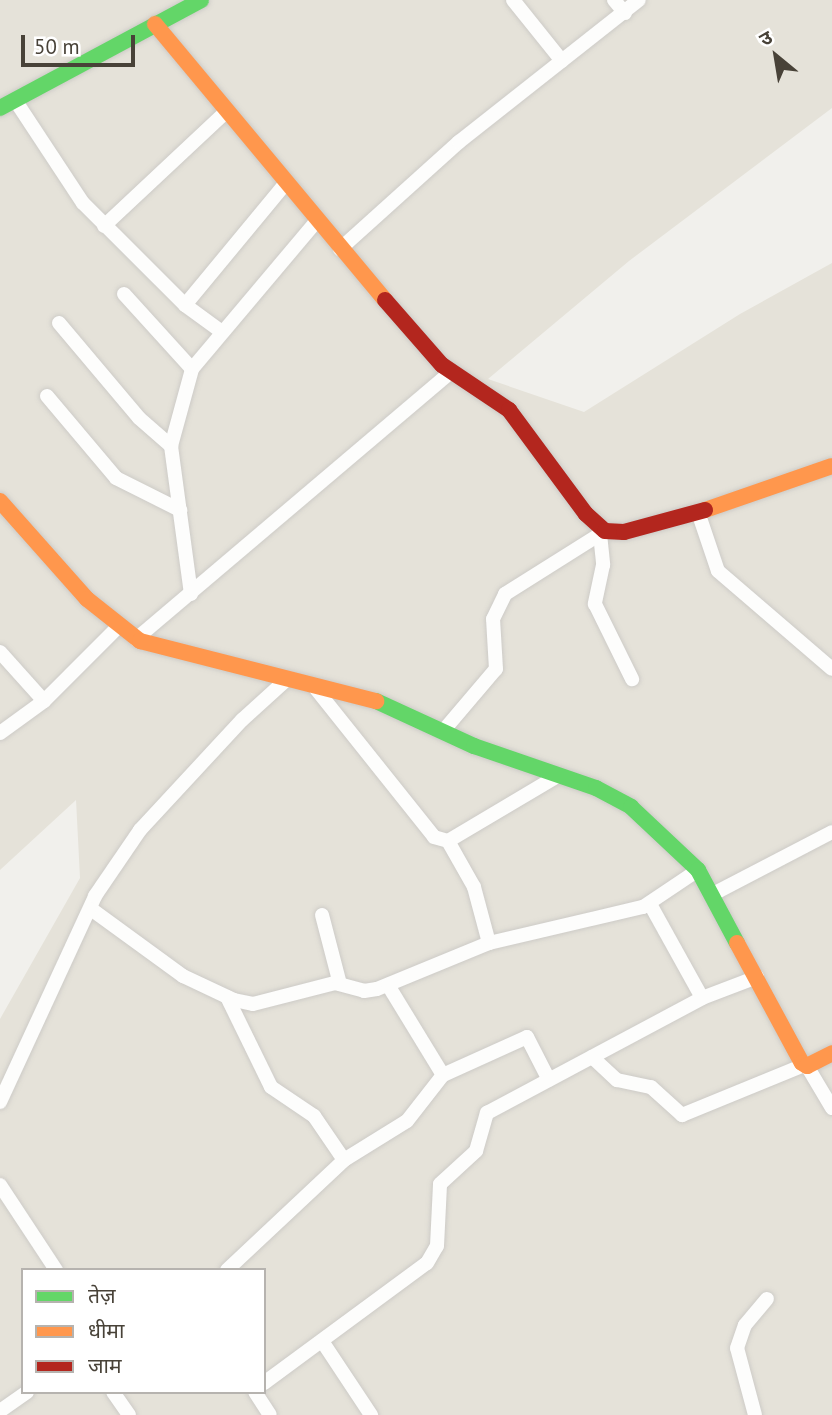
<!DOCTYPE html>
<meta charset="utf-8">
<style>
body{margin:0}
#map{position:relative;width:832px;height:1415px;overflow:hidden;background:#f1f0ec;font-family:"PT Sans","Noto Sans Devanagari",sans-serif}
div>[style]{position:absolute}
.residential>*{inset:0;background:#e5e2d9}
.roads{filter:drop-shadow(0 0 2px #cdcbc7) drop-shadow(0 0 2px #cdcbc7)}
.street>*{height:14px;margin:-7px;padding:0 7px;transform-origin:7px;border-radius:7px;background:#fdfdfc}
.fast>*{height:16px;margin:-8px;padding:0 8px;transform-origin:8px;border-radius:8px;background:#63d668}
.slow>*{height:16px;margin:-8px;padding:0 8px;transform-origin:8px;border-radius:8px;background:#ff974d}
.jam>*{height:16px;margin:-8px;padding:0 8px;transform-origin:8px;border-radius:8px;background:#b3261e}
span{translate:-50% -50%;white-space:nowrap;text-align:center;line-height:1.15;-webkit-text-stroke:5px #fff;paint-order:stroke}
.legend{position:absolute;left:21px;top:1268px;width:245px;height:126px;box-sizing:border-box;background:#fff;border:2px solid #b6b3af;margin:0;padding:9px 12px;list-style:none;font-size:21px;color:#484238}
.legend li{display:flex;align-items:center;gap:14px;height:35px}
.legend b{width:35px;border:2px solid #b6b3af}
.north{position:absolute;left:741px;top:21px;width:70px;height:70px;-webkit-text-stroke:5px #fff;paint-order:stroke;rotate:330deg;font-size:19px;font-weight:700;line-height:28px;text-align:center;color:#484238}
.north::after{content:'';display:block;margin:auto;width:24px;height:32px;background:#484238;clip-path:polygon(50% 0,100% 100%,50% 72%,0 100%)}
.scale{position:absolute;left:21px;top:35px;width:114px;height:32px;box-sizing:border-box;border:4px solid #484238;border-top:0;padding-left:9px;font-size:21px;line-height:24px;white-space:nowrap;color:#484238;-webkit-text-stroke:5px #fff;paint-order:stroke}
</style>
<div id="map">
<div class="residential">
<i style="clip-path:polygon(evenodd,0 0,832px 0,832px 108px,629px 261px,488px 379px,584px 412px,740px 314px,832px 263px,832px 1415px,0 1415px,0 1019px,80px 878px,76px 800px,0 870px,0 0,23px 1270px,264px 1270px,264px 1392px,23px 1392px,23px 1270px)"></i>
</div>
<div class="roads">
<div class="street">
<i style="left:513px;top:0;width:78px;rotate:51.2deg"></i>
<i style="left:614px;top:0;width:17px;rotate:50deg"></i>
<i style="left:15px;top:100px;width:123px;rotate:56.6deg"></i>
<i style="left:83px;top:203px;width:144px;rotate:45deg"></i>
<i style="left:185px;top:305px;width:46px;rotate:36.1deg"></i>
<i style="left:104px;top:226px;width:168px;rotate:-43.1deg"></i>
<i style="left:340px;top:249px;width:160px;rotate:-42deg"></i>
<i style="left:459px;top:142px;width:229px;rotate:-38.3deg"></i>
<i style="left:124px;top:294px;width:101px;rotate:47.8deg"></i>
<i style="left:185px;top:305px;width:158px;rotate:-50.4deg"></i>
<i style="left:59px;top:323px;width:124px;rotate:49.9deg"></i>
<i style="left:139px;top:418px;width:43px;rotate:41.2deg"></i>
<i style="left:47px;top:396px;width:107px;rotate:49.9deg"></i>
<i style="left:116px;top:478px;width:72px;rotate:26.6deg"></i>
<i style="left:698px;top:512px;width:62px;rotate:71.3deg"></i>
<i style="left:718px;top:571px;width:150px;rotate:40.7deg"></i>
<i style="left:600px;top:534px;width:31px;rotate:84deg"></i>
<i style="left:603px;top:565px;width:40px;rotate:102deg"></i>
<i style="left:595px;top:604px;width:84px;rotate:63.7deg"></i>
<i style="left:191px;top:594px;width:149px;rotate:-97.7deg"></i>
<i style="left:171px;top:446px;width:80px;rotate:-74.7deg"></i>
<i style="left:192px;top:369px;width:192px;rotate:-49.9deg"></i>
<i style="left:136px;top:639px;width:413px;rotate:-40.3deg"></i>
<i style="left:0;top:652px;width:66px;rotate:48.1deg"></i>
<i style="left:316px;top:689px;width:189px;rotate:51.4deg"></i>
<i style="left:434px;top:837px;width:15px;rotate:16deg"></i>
<i style="left:448px;top:841px;width:129px;rotate:-30.7deg"></i>
<i style="left:444px;top:730px;width:80px;rotate:-49.6deg"></i>
<i style="left:496px;top:669px;width:50px;rotate:-93.4deg"></i>
<i style="left:493px;top:619px;width:28px;rotate:-64deg"></i>
<i style="left:505px;top:594px;width:118px;rotate:-32.2deg"></i>
<i style="left:0;top:733px;width:54px;rotate:-36deg"></i>
<i style="left:44px;top:701px;width:106px;rotate:-45deg"></i>
<i style="left:448px;top:841px;width:53px;rotate:60.5deg"></i>
<i style="left:474px;top:887px;width:58px;rotate:75deg"></i>
<i style="left:713px;top:894px;width:134px;rotate:-27.5deg"></i>
<i style="left:650px;top:904px;width:107px;rotate:61deg"></i>
<i style="left:91px;top:909px;width:114px;rotate:36.1deg"></i>
<i style="left:183px;top:976px;width:56px;rotate:25.2deg"></i>
<i style="left:234px;top:1000px;width:19px;rotate:12deg"></i>
<i style="left:253px;top:1004px;width:85px;rotate:-14.4deg"></i>
<i style="left:335px;top:983px;width:30px;rotate:15deg"></i>
<i style="left:364px;top:991px;width:13px;rotate:-9deg"></i>
<i style="left:377px;top:989px;width:121px;rotate:-22.3deg"></i>
<i style="left:489px;top:943px;width:158px;rotate:-13.2deg"></i>
<i style="left:643px;top:907px;width:66px;rotate:-33.9deg"></i>
<i style="left:322px;top:915px;width:71px;rotate:75.4deg"></i>
<i style="left:388px;top:985px;width:105px;rotate:58.6deg"></i>
<i style="left:227px;top:997px;width:100px;rotate:63.9deg"></i>
<i style="left:271px;top:1087px;width:52px;rotate:34deg"></i>
<i style="left:314px;top:1116px;width:53px;rotate:55.7deg"></i>
<i style="left:592px;top:1057px;width:34px;rotate:43deg"></i>
<i style="left:617px;top:1080px;width:35px;rotate:12deg"></i>
<i style="left:651px;top:1087px;width:42px;rotate:42.1deg"></i>
<i style="left:682px;top:1115px;width:132px;rotate:-22.3deg"></i>
<i style="left:807px;top:1066px;width:49px;rotate:59.2deg"></i>
<i style="left:0;top:1102px;width:227px;rotate:-65.2deg"></i>
<i style="left:95px;top:896px;width:80px;rotate:-55.7deg"></i>
<i style="left:140px;top:830px;width:150px;rotate:-47.2deg"></i>
<i style="left:242px;top:720px;width:58px;rotate:-42.2deg"></i>
<i style="left:0;top:1185px;width:102px;rotate:56.6deg"></i>
<i style="left:227px;top:1270px;width:161px;rotate:-43.2deg"></i>
<i style="left:344px;top:1160px;width:74px;rotate:-31.8deg"></i>
<i style="left:407px;top:1121px;width:58px;rotate:-52deg"></i>
<i style="left:443px;top:1075px;width:92px;rotate:-24.3deg"></i>
<i style="left:527px;top:1037px;width:48px;rotate:62.9deg"></i>
<i style="left:322px;top:1341px;width:89px;rotate:56.5deg"></i>
<i style="left:264px;top:1383px;width:202px;rotate:-36.4deg"></i>
<i style="left:427px;top:1263px;width:20px;rotate:-60deg"></i>
<i style="left:437px;top:1246px;width:62px;rotate:-87.2deg"></i>
<i style="left:440px;top:1184px;width:49px;rotate:-42.5deg"></i>
<i style="left:476px;top:1151px;width:40px;rotate:-74deg"></i>
<i style="left:487px;top:1113px;width:244px;rotate:-28.1deg"></i>
<i style="left:702px;top:998px;width:59px;rotate:-20.9deg"></i>
<i style="left:113px;top:1392px;width:28px;rotate:55deg"></i>
<i style="left:255px;top:1392px;width:27px;rotate:57deg"></i>
<i style="left:0;top:1411px;width:33px;rotate:-35deg"></i>
<i style="left:755px;top:1415px;width:69px;rotate:-105deg"></i>
<i style="left:737px;top:1348px;width:24px;rotate:-71deg"></i>
<i style="left:745px;top:1325px;width:34px;rotate:-50deg"></i>
</div>
<div class="fast">
<i style="left:0;top:108px;width:228px;rotate:-28.2deg"></i>
<i style="left:376px;top:701px;width:108px;rotate:24.7deg"></i>
<i style="left:474px;top:746px;width:129px;rotate:19deg"></i>
<i style="left:596px;top:788px;width:40px;rotate:28deg"></i>
<i style="left:631px;top:807px;width:92px;rotate:43.2deg"></i>
<i style="left:698px;top:870px;width:83px;rotate:61.9deg"></i>
</div>
<div class="slow">
<i style="left:155px;top:24px;width:359px;rotate:50.2deg"></i>
<i style="left:0;top:501px;width:131px;rotate:48.4deg"></i>
<i style="left:87px;top:599px;width:68px;rotate:38.4deg"></i>
<i style="left:140px;top:641px;width:244px;rotate:14.3deg"></i>
<i style="left:705px;top:510px;width:134px;rotate:-19.1deg"></i>
<i style="left:737px;top:943px;width:136px;rotate:61.6deg"></i>
<i style="left:802px;top:1063px;width:6px;rotate:31deg"></i>
<i style="left:807px;top:1066px;width:28px;rotate:-27deg"></i>
</div>
<div class="jam">
<i style="left:385px;top:300px;width:86px;rotate:48.8deg"></i>
<i style="left:442px;top:365px;width:81px;rotate:33.9deg"></i>
<i style="left:509px;top:410px;width:129px;rotate:53.5deg"></i>
<i style="left:586px;top:514px;width:25px;rotate:42deg"></i>
<i style="left:605px;top:531px;width:19px;rotate:3deg"></i>
<i style="left:624px;top:532px;width:84px;rotate:-15.2deg"></i>
</div>
</div>
<ul class="legend">
<li><b style="height:9px;background:#63d668"></b>तेज़</li>
<li><b style="height:9px;background:#ff974d"></b>धीमा</li>
<li><b style="height:9px;background:#b3261e"></b>जाम</li>
</ul>
<div class="north">उ</div>
<div class="scale">50 m</div>
</div>
